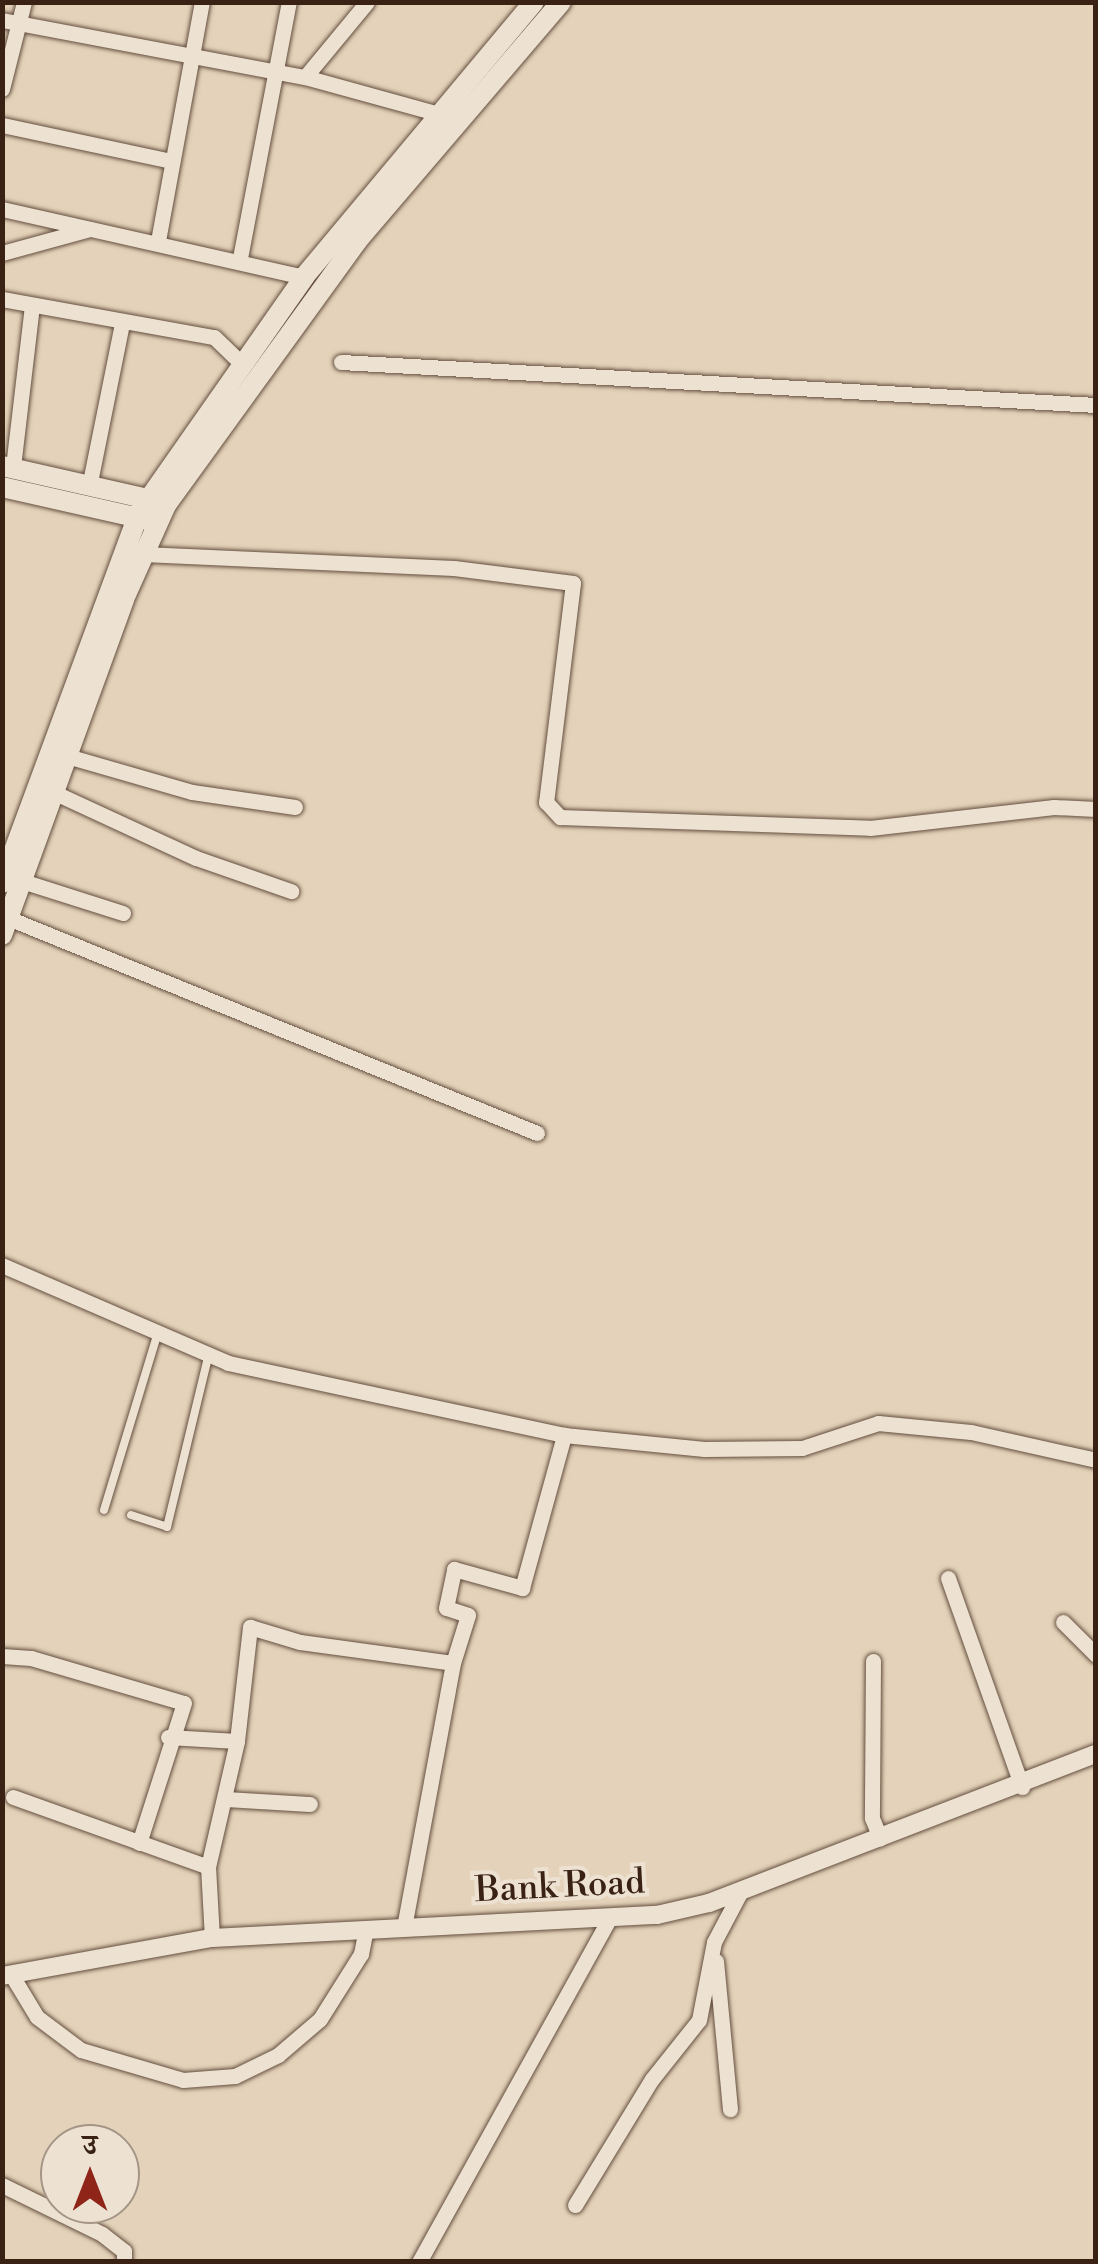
<!DOCTYPE html>
<meta charset="utf-8">
<style>
body{margin:0}
#map{position:relative;width:1098px;height:2264px;overflow:hidden;background:#e4d3ba;font-family:"Libre Bodoni","Noto Serif Devanagari",serif}
div>[style]{position:absolute}
.roads{filter:drop-shadow(0 0 2px #644e3e) drop-shadow(0 0 2px #644e3e)}
.service>*{height:8px;margin:-4px;padding:0 4px;transform-origin:4px;border-radius:4px;background:#ede2d2}
.minor>*{height:15px;margin:-7.5px;padding:0 7.5px;transform-origin:7.5px;border-radius:7.5px;background:#ede2d2}
.tertiary>*{height:18px;margin:-9px;padding:0 9px;transform-origin:9px;border-radius:9px;background:#ede2d2}
.secondary>*{height:20px;margin:-10px;padding:0 10px;transform-origin:10px;border-radius:10px;background:#ede2d2}
span{translate:-50% -50%;white-space:nowrap;text-align:center;line-height:1.15;-webkit-text-stroke:8px #ede2d2;paint-order:stroke}
.street-label{font-size:35px;color:#392114}
.frame{position:absolute;inset:0;border:5px solid #392114;pointer-events:none}
.north{position:absolute;left:40px;top:2124px;width:100px;height:100px;box-sizing:border-box;background:#ede2d2;border:2px solid #a59586;border-radius:50%;rotate:0deg;font-size:28px;font-weight:700;line-height:40px;text-align:center;color:#392114}
.north::after{content:'';display:block;margin:auto;width:35px;height:45px;background:#8f2418;clip-path:polygon(50% 0,100% 100%,50% 72%,0 100%)}
</style>
<div id="map">
<div class="roads">
<div class="service">
<i style="left:104px;top:1510px;width:186px;rotate:-73.1deg"></i>
<i style="left:131px;top:1515px;width:38px;rotate:18deg"></i>
<i style="left:167px;top:1527px;width:179px;rotate:-76.4deg"></i>
</div>
<div class="minor">
<i style="left:2px;top:20px;width:308px;rotate:10.7deg"></i>
<i style="left:305px;top:77px;width:136px;rotate:15.4deg"></i>
<i style="left:305px;top:77px;width:97px;rotate:-50.4deg"></i>
<i style="left:2px;top:89px;width:90px;rotate:-75.8deg"></i>
<i style="left:2px;top:125px;width:174px;rotate:12deg"></i>
<i style="left:2px;top:209px;width:310px;rotate:12.7deg"></i>
<i style="left:158px;top:241px;width:243px;rotate:-79.6deg"></i>
<i style="left:2px;top:253px;width:91px;rotate:-15.3deg"></i>
<i style="left:240px;top:258px;width:261px;rotate:-79.2deg"></i>
<i style="left:2px;top:299px;width:215px;rotate:10.2deg"></i>
<i style="left:214px;top:337px;width:36px;rotate:44deg"></i>
<i style="left:341px;top:362px;width:756px;rotate:3.26deg"></i>
<i style="left:13px;top:467px;width:163px;rotate:-83.3deg"></i>
<i style="left:90px;top:482px;width:162px;rotate:-78.6deg"></i>
<i style="left:143px;top:554px;width:311px;rotate:2.6deg"></i>
<i style="left:454px;top:568px;width:120px;rotate:7.2deg"></i>
<i style="left:573px;top:583px;width:221px;rotate:97deg"></i>
<i style="left:546px;top:802px;width:21px;rotate:47deg"></i>
<i style="left:560px;top:817px;width:310px;rotate:2deg"></i>
<i style="left:870px;top:828px;width:185px;rotate:-6.5deg"></i>
<i style="left:1054px;top:807px;width:42px;rotate:2.7deg"></i>
<i style="left:67px;top:756px;width:130px;rotate:16.1deg"></i>
<i style="left:192px;top:792px;width:104px;rotate:8.3deg"></i>
<i style="left:53px;top:792px;width:157px;rotate:24.8deg"></i>
<i style="left:196px;top:858px;width:101px;rotate:19.2deg"></i>
<i style="left:22px;top:881px;width:106px;rotate:17.6deg"></i>
<i style="left:8px;top:918px;width:571px;rotate:22.12deg"></i>
<i style="left:2px;top:1265px;width:246px;rotate:23.4deg"></i>
<i style="left:228px;top:1363px;width:344px;rotate:12.1deg"></i>
<i style="left:564px;top:1435px;width:141px;rotate:5.7deg"></i>
<i style="left:704px;top:1449px;width:98px;rotate:-0.6deg"></i>
<i style="left:802px;top:1448px;width:80px;rotate:-18.2deg"></i>
<i style="left:878px;top:1423px;width:93px;rotate:5.5deg"></i>
<i style="left:971px;top:1432px;width:128px;rotate:12.6deg"></i>
<i style="left:948px;top:1578px;width:222px;rotate:70.5deg"></i>
<i style="left:1063px;top:1622px;width:47px;rotate:45deg"></i>
<i style="left:2px;top:1656px;width:29px;rotate:4deg"></i>
<i style="left:31px;top:1658px;width:159px;rotate:16.4deg"></i>
<i style="left:184px;top:1703px;width:147px;rotate:107.8deg"></i>
<i style="left:873px;top:1661px;width:157px;rotate:90.4deg"></i>
<i style="left:872px;top:1818px;width:22px;rotate:68deg"></i>
<i style="left:453px;top:1663px;width:50px;rotate:-72.6deg"></i>
<i style="left:468px;top:1615px;width:23px;rotate:-162deg"></i>
<i style="left:446px;top:1608px;width:40px;rotate:-78deg"></i>
<i style="left:454px;top:1569px;width:71px;rotate:15.6deg"></i>
<i style="left:522px;top:1588px;width:159px;rotate:-74.6deg"></i>
<i style="left:168px;top:1737px;width:69px;rotate:3.3deg"></i>
<i style="left:13px;top:1797px;width:207px;rotate:19.7deg"></i>
<i style="left:225px;top:1799px;width:85px;rotate:3.4deg"></i>
<i style="left:212px;top:1938px;width:71px;rotate:-93.2deg"></i>
<i style="left:208px;top:1867px;width:129px;rotate:-77deg"></i>
<i style="left:237px;top:1741px;width:115px;rotate:-83.5deg"></i>
<i style="left:250px;top:1627px;width:52px;rotate:16.7deg"></i>
<i style="left:300px;top:1642px;width:154px;rotate:7.8deg"></i>
<i style="left:453px;top:1663px;width:269px;rotate:100.5deg"></i>
<i style="left:716px;top:1961px;width:149px;rotate:84.6deg"></i>
<i style="left:11px;top:1974px;width:50px;rotate:58.8deg"></i>
<i style="left:37px;top:2017px;width:55px;rotate:36.9deg"></i>
<i style="left:81px;top:2050px;width:106px;rotate:16.4deg"></i>
<i style="left:183px;top:2080px;width:52px;rotate:-4.4deg"></i>
<i style="left:235px;top:2076px;width:48px;rotate:-26deg"></i>
<i style="left:278px;top:2055px;width:55px;rotate:-40.6deg"></i>
<i style="left:320px;top:2019px;width:77px;rotate:-57.8deg"></i>
<i style="left:361px;top:1954px;width:25px;rotate:-79deg"></i>
<i style="left:2px;top:2185px;width:111px;rotate:26.1deg"></i>
<i style="left:102px;top:2234px;width:28px;rotate:38deg"></i>
<i style="left:124px;top:2251px;width:11px;rotate:90deg"></i>
<i style="left:575px;top:2205px;width:148px;rotate:-58.6deg"></i>
<i style="left:652px;top:2079px;width:75px;rotate:-51.5deg"></i>
<i style="left:699px;top:2020px;width:79px;rotate:-79.1deg"></i>
<i style="left:714px;top:1942px;width:58px;rotate:-62.1deg"></i>
<i style="left:419px;top:2262px;width:394px;rotate:-61deg"></i>
</div>
<div class="tertiary">
<i style="left:2px;top:1976px;width:213px;rotate:-10.3deg"></i>
<i style="left:212px;top:1938px;width:446px;rotate:-3deg"></i>
<i style="left:657px;top:1915px;width:53px;rotate:-13deg"></i>
<i style="left:709px;top:1903px;width:415px;rotate:-21.1deg"></i>
</div>
<div class="secondary">
<i style="left:2px;top:466px;width:163px;rotate:12.8deg"></i>
<i style="left:2px;top:487px;width:151px;rotate:12.7deg"></i>
<i style="left:2px;top:883px;width:395px;rotate:-69.7deg"></i>
<i style="left:139px;top:513px;width:288px;rotate:-55deg"></i>
<i style="left:304px;top:277px;width:359px;rotate:-50.1deg"></i>
<i style="left:2px;top:935px;width:357px;rotate:-70deg"></i>
<i style="left:124px;top:599px;width:103px;rotate:-65.9deg"></i>
<i style="left:166px;top:505px;width:326px;rotate:-54.1deg"></i>
<i style="left:357px;top:241px;width:314px;rotate:-49.5deg"></i>
</div>
</div>
<div class="street-label">
<span style="left:560px;top:1887px;rotate:-3deg">Bank Road</span>
</div>
<div class="frame"></div>
<div class="north">उ</div>
</div>
